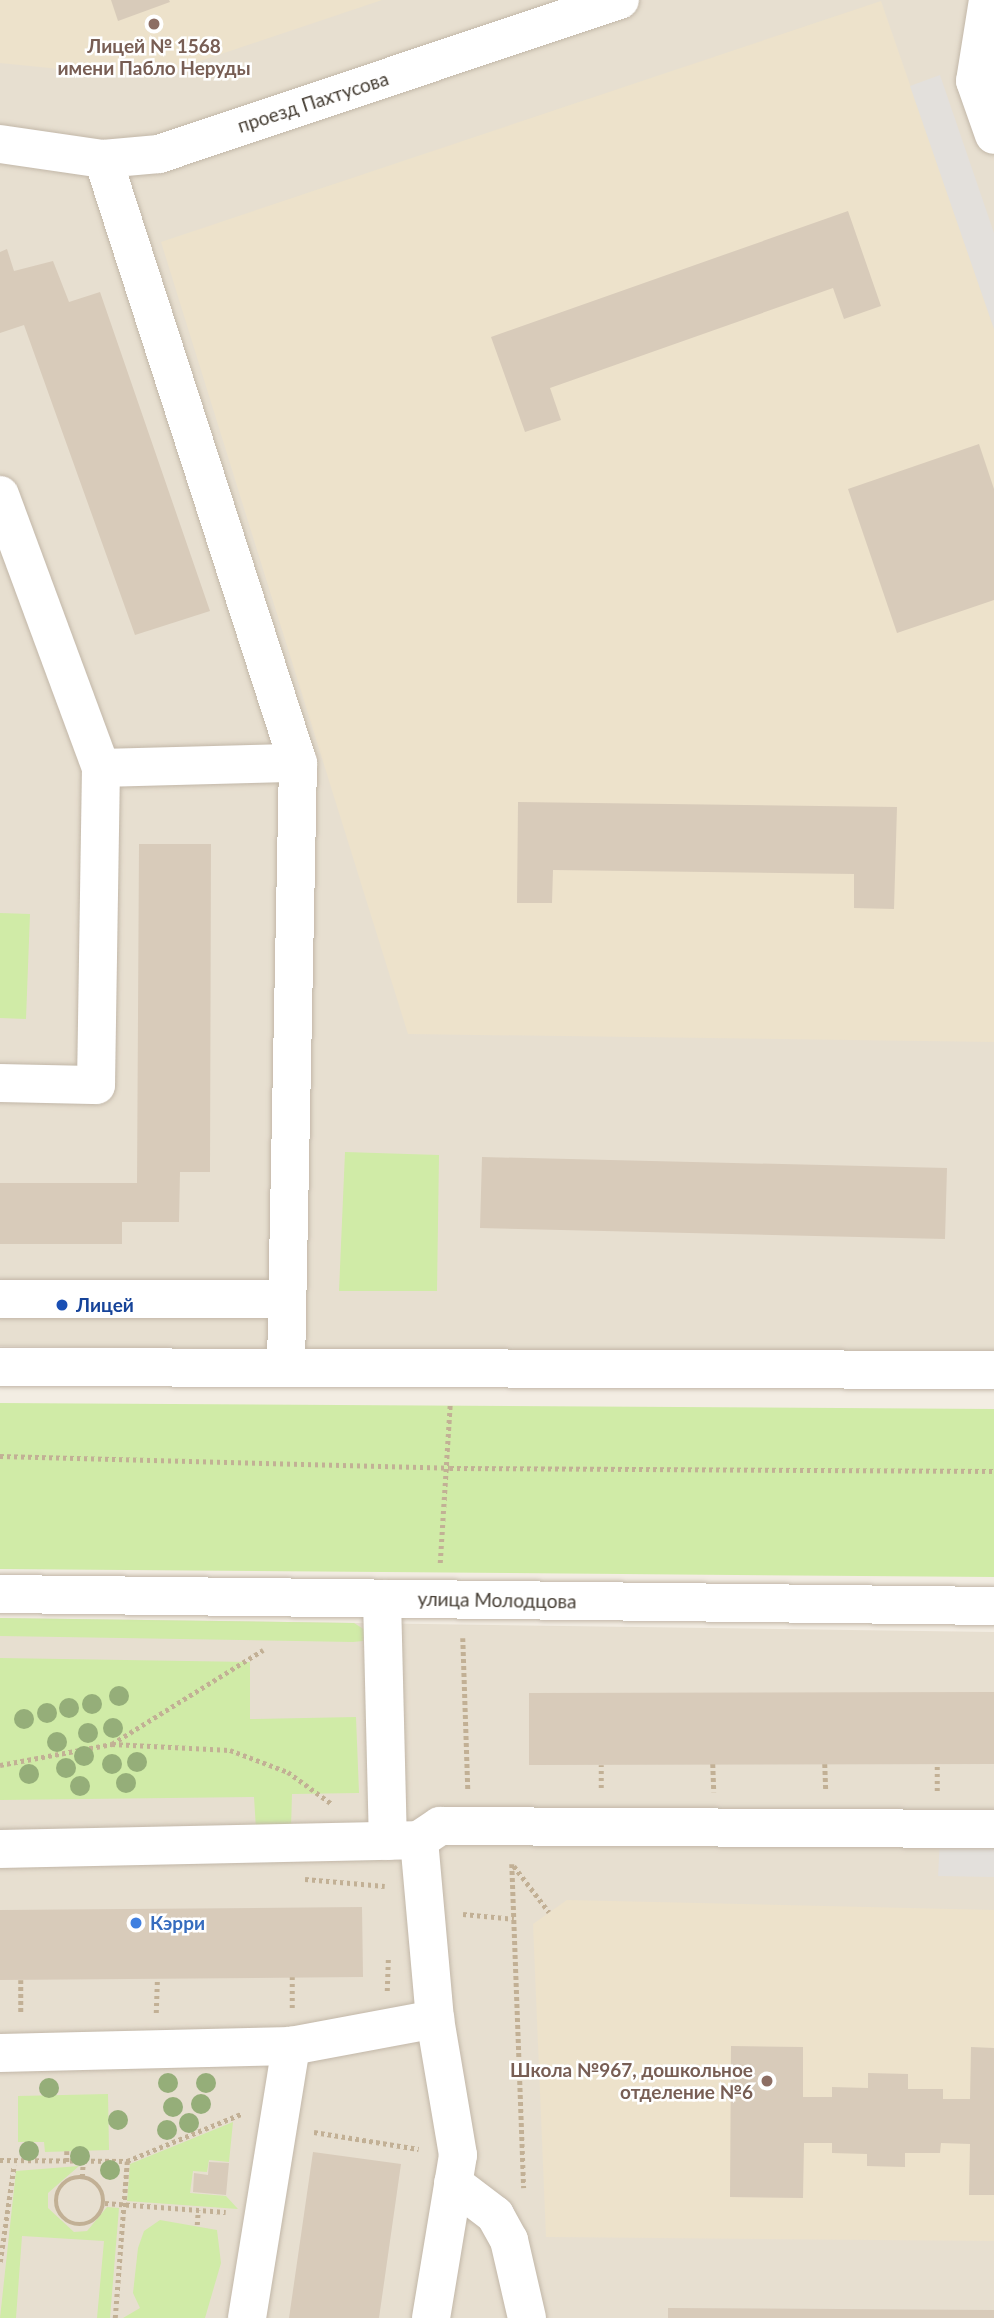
<!DOCTYPE html>
<meta charset="utf-8">
<style>
body{margin:0}
#map{position:relative;width:994px;height:2318px;overflow:hidden;background:#f3ede3;font-family:Lato,sans-serif}
div>[style]{position:absolute}
.residential>*{inset:0;background:#e7dfd0}
.education>*{inset:0;background:#ede2cb}
.green>*{inset:0;background:#d0eba7}
.parking>*{inset:0;background:#e3e0dc}
.building>*{inset:0;background:#d8cbba}
.path>*{height:4.5px;margin-top:-2.25px;transform-origin:0;background:repeating-linear-gradient(90deg,#c2b095 0 3.5px,transparent 0 7px)}
.path>.ring{margin:-2.25px;padding:0;box-sizing:content-box;background:none;border:4.5px solid #c2b095;border-radius:50%}
.roads{filter:drop-shadow(0 0 2px #c2b7a8) drop-shadow(0 0 2px #c2b7a8)}
.minor>*{height:38px;margin:-19px;padding:0 19px;transform-origin:19px;border-radius:19px;background:#fff}
.trees>*{width:20px;height:20px;margin:-10px;border-radius:50%;background:#95ae79}
.dots>*{width:19px;height:19px;translate:-50% -50%;box-sizing:border-box;border:4px solid #fff;border-radius:50%}
span{translate:-50% -50%;white-space:nowrap;text-align:center;line-height:1.15;-webkit-text-stroke:5px #fff;paint-order:stroke}
.education-label{font-size:19px;color:#785e54;font-weight:700}
.right{translate:-100% -50%;text-align:right}
.street-label{font-size:19px;color:#453d33}
.transit-label{font-size:19px;color:#164399;font-weight:700}
.left{translate:0 -50%;text-align:left}
.shop-label{font-size:19px;color:#366cbe;font-weight:700}
</style>
<div id="map">
<div class="residential">
<i style="clip-path:polygon(0 0,994px 0,994px 1359px,0 1346px)"></i>
<i style="clip-path:polygon(0 1618px,994px 1632px,994px 2318px,0 2318px)"></i>
</div>
<div class="education">
<i style="clip-path:polygon(0 0,382px 0,150px 78px,0 63px)"></i>
<i style="clip-path:polygon(881px 1px,994px 328px,994px 1042px,408px 1034px,161px 242px)"></i>
<i style="clip-path:polygon(567px 1900px,994px 1910px,994px 2241px,546px 2237px,533px 1924px)"></i>
</div>
<div class="green">
<i style="clip-path:polygon(0 913px,30px 914px,26px 1019px,0 1018px)"></i>
<i style="clip-path:polygon(345px 1152px,439px 1155px,437px 1291px,339px 1291px)"></i>
<i style="clip-path:polygon(0 1403px,994px 1409px,994px 1577px,0 1569px)"></i>
<i style="clip-path:polygon(0 1618px,354px 1623px,365px 1630px,363px 1641px,353px 1642px,0 1636px)"></i>
<i style="clip-path:polygon(0 1658px,250px 1662px,250px 1719px,356px 1717px,359px 1793px,292px 1794px,291px 1828px,256px 1829px,254px 1797px,0 1800px)"></i>
<i style="clip-path:polygon(108px 2094px,109px 2150px,45px 2152px,44px 2142px,18px 2142px,18px 2096px)"></i>
<i style="clip-path:polygon(233px 2122px,229px 2162px,209px 2160px,207px 2172px,193px 2171px,190px 2193px,226px 2196px,238px 2209px,127px 2201px,130px 2164px)"></i>
<i style="clip-path:polygon(79px 2166px,48px 2193px,48px 2208px,74px 2232px,87px 2231px,107px 2207px,119px 2208px,110px 2318px,97px 2318px,104px 2241px,22px 2236px,16px 2318px,0 2318px,16px 2171px)"></i>
<i style="clip-path:polygon(160px 2220px,217px 2230px,221px 2263px,205px 2318px,123px 2318px,140px 2308px,133px 2293px,138px 2248px,144px 2231px)"></i>
</div>
<div class="parking">
<i style="clip-path:polygon(940px 75px,994px 233px,994px 329px,910px 86px)"></i>
<i style="clip-path:polygon(940px 1839px,994px 1841px,994px 1877px,938px 1876px)"></i>
</div>
<div class="building">
<i style="clip-path:polygon(111px 0,169px 0,170px 2px,118px 21px)"></i>
<i style="clip-path:polygon(848px 211px,881px 306px,844px 319px,833px 288px,550px 388px,561px 420px,525px 432px,491px 337px)"></i>
<i style="clip-path:polygon(7px 249px,14px 271px,53px 261px,69px 302px,100px 292px,210px 611px,135px 635px,24px 325px,0 333px,0 252px)"></i>
<i style="clip-path:polygon(979px 444px,994px 489px,994px 600px,897px 633px,848px 489px)"></i>
<i style="clip-path:polygon(518px 802px,897px 807px,894px 909px,854px 908px,854px 874px,553px 870px,552px 903px,517px 903px)"></i>
<i style="clip-path:polygon(139px 844px,211px 844px,210px 1172px,180px 1172px,179px 1222px,122px 1222px,122px 1244px,0 1244px,0 1183px,137px 1183px)"></i>
<i style="clip-path:polygon(482px 1157px,947px 1168px,945px 1239px,480px 1228px)"></i>
<i style="clip-path:polygon(994px 1692px,994px 1764px,529px 1765px,529px 1693px)"></i>
<i style="clip-path:polygon(362px 1907px,363px 1977px,0 1980px,0 1910px)"></i>
<i style="clip-path:polygon(731px 2046px,803px 2047px,803px 2097px,832px 2097px,832px 2087px,868px 2088px,868px 2073px,908px 2074px,908px 2089px,943px 2089px,943px 2099px,970px 2099px,971px 2047px,994px 2048px,994px 2195px,969px 2195px,970px 2144px,941px 2143px,940px 2153px,905px 2153px,905px 2167px,867px 2166px,867px 2154px,832px 2153px,832px 2143px,804px 2143px,803px 2198px,730px 2197px)"></i>
<i style="clip-path:polygon(313px 2152px,401px 2164px,379px 2318px,289px 2318px)"></i>
<i style="clip-path:polygon(209px 2162px,229px 2163px,226px 2195px,193px 2192px,194px 2173px,208px 2175px)"></i>
<i style="clip-path:polygon(668px 2308px,994px 2310px,994px 2318px,668px 2318px)"></i>
</div>
<div class="path">
<i style="left:0;top:1456px;width:450px;rotate:1.5deg"></i>
<i style="left:450px;top:1468px;width:544px;rotate:0.32deg"></i>
<i style="left:440px;top:1563px;width:158px;rotate:-86.4deg"></i>
<i style="left:463px;top:1638px;width:152px;rotate:88.1deg"></i>
<i style="left:112px;top:1744px;width:178px;rotate:-31.9deg"></i>
<i style="left:713px;top:1764px;width:28px;rotate:88deg"></i>
<i style="left:825px;top:1764px;width:27px;rotate:88deg"></i>
<i style="left:0;top:1765px;width:114px;rotate:-10.6deg"></i>
<i style="left:112px;top:1744px;width:118px;rotate:2.9deg"></i>
<i style="left:230px;top:1750px;width:62px;rotate:20.8deg"></i>
<i style="left:288px;top:1772px;width:54px;rotate:36deg"></i>
<i style="left:601px;top:1788px;width:23px;rotate:-90deg"></i>
<i style="left:937px;top:1791px;width:27px;rotate:-90deg"></i>
<i style="left:512px;top:1864px;width:324px;rotate:87.9deg"></i>
<i style="left:514px;top:1866px;width:58px;rotate:52.7deg"></i>
<i style="left:305px;top:1879px;width:80px;rotate:5deg"></i>
<i style="left:463px;top:1914px;width:51px;rotate:5.6deg"></i>
<i style="left:21px;top:1980px;width:34px;rotate:90deg"></i>
<i style="left:387px;top:1991px;width:34px;rotate:-88deg"></i>
<i style="left:292px;top:2008px;width:31px;rotate:-90deg"></i>
<i style="left:156px;top:2013px;width:34px;rotate:-88deg"></i>
<i style="left:314px;top:2132px;width:106px;rotate:9.2deg"></i>
<i style="left:67px;top:2151px;width:13px;rotate:90deg"></i>
<i style="left:0;top:2160px;width:127px;rotate:0.5deg"></i>
<i style="left:127px;top:2161px;width:123px;rotate:-22.4deg"></i>
<i class="ring" style="left:56px;top:2177px;width:43.5px;height:43.5px"></i>
<i style="left:82px;top:2177px;width:14px;rotate:-86deg"></i>
<i style="left:105px;top:2203px;width:121px;rotate:4.3deg"></i>
<i style="left:197px;top:2225px;width:15px;rotate:-86deg"></i>
<i style="left:0;top:2262px;width:98px;rotate:-81.8deg"></i>
<i style="left:115px;top:2318px;width:157px;rotate:-85.6deg"></i>
</div>
<div class="roads">
<div class="minor">
<i style="left:988px;top:0;width:82px;rotate:99.1deg"></i>
<i style="left:975px;top:81px;width:57px;rotate:70.6deg"></i>
<i style="left:0;top:144px;width:104px;rotate:8.3deg"></i>
<i style="left:103px;top:159px;width:56px;rotate:-5.1deg"></i>
<i style="left:159px;top:154px;width:486px;rotate:-18.5deg"></i>
<i style="left:103px;top:159px;width:635px;rotate:72.11deg"></i>
<i style="left:298px;top:763px;width:605px;rotate:91.14deg"></i>
<i style="left:0;top:495px;width:291px;rotate:69.7deg"></i>
<i style="left:0;top:1083px;width:96px;rotate:1.2deg"></i>
<i style="left:96px;top:1085px;width:317px;rotate:-89.1deg"></i>
<i style="left:101px;top:768px;width:197px;rotate:-1.5deg"></i>
<i style="left:0;top:1299px;width:286px"></i>
<i style="left:0;top:1367px;width:994px;rotate:0.17deg"></i>
<i style="left:0;top:1594px;width:994px;rotate:0.69deg"></i>
<i style="left:382px;top:1599px;width:242px;rotate:88.6deg"></i>
<i style="left:419px;top:1840px;width:25px;rotate:-34deg"></i>
<i style="left:440px;top:1826px;width:554px;rotate:0.31deg"></i>
<i style="left:0;top:1849px;width:419px;rotate:-1.2deg"></i>
<i style="left:419px;top:1840px;width:180px;rotate:84.9deg"></i>
<i style="left:435px;top:2019px;width:138px;rotate:80.4deg"></i>
<i style="left:458px;top:2155px;width:165px;rotate:99.4deg"></i>
<i style="left:0;top:2053px;width:291px;rotate:-1.4deg"></i>
<i style="left:291px;top:2046px;width:147px;rotate:-10.6deg"></i>
<i style="left:453px;top:2183px;width:53px;rotate:37.3deg"></i>
<i style="left:495px;top:2215px;width:29px;rotate:61deg"></i>
<i style="left:509px;top:2240px;width:80px;rotate:77deg"></i>
<i style="left:247px;top:2318px;width:276px;rotate:-80.8deg"></i>
</div>
</div>
<div class="trees">
<i style="left:119px;top:1696px"></i>
<i style="left:92px;top:1704px"></i>
<i style="left:69px;top:1708px"></i>
<i style="left:47px;top:1713px"></i>
<i style="left:24px;top:1719px"></i>
<i style="left:113px;top:1728px"></i>
<i style="left:88px;top:1733px"></i>
<i style="left:57px;top:1742px"></i>
<i style="left:84px;top:1756px"></i>
<i style="left:137px;top:1762px"></i>
<i style="left:112px;top:1764px"></i>
<i style="left:66px;top:1768px"></i>
<i style="left:29px;top:1774px"></i>
<i style="left:126px;top:1783px"></i>
<i style="left:80px;top:1786px"></i>
<i style="left:168px;top:2083px"></i>
<i style="left:206px;top:2083px"></i>
<i style="left:49px;top:2088px"></i>
<i style="left:201px;top:2104px"></i>
<i style="left:173px;top:2107px"></i>
<i style="left:118px;top:2120px"></i>
<i style="left:189px;top:2123px"></i>
<i style="left:167px;top:2130px"></i>
<i style="left:29px;top:2151px"></i>
<i style="left:80px;top:2156px"></i>
<i style="left:110px;top:2170px"></i>
</div>
<div class="dots">
<i style="left:154px;top:24px;background:#8d6e63"></i>
<i style="left:62px;top:1305px;background:#1a4fb4"></i>
<i style="left:136px;top:1923px;background:#3f7fe0"></i>
<i style="left:767px;top:2081px;background:#8d6e63"></i>
</div>
<div class="education-label">
<span style="left:154px;top:57px">Лицей № 1568<br>имени Пабло Неруды</span>
<span class="right" style="left:753px;top:2081px">Школа №967, дошкольное<br>отделение №6</span>
</div>
<div class="street-label">
<span style="left:313px;top:102px;rotate:-18deg">проезд Пахтусова</span>
<span style="left:497px;top:1600px;rotate:1deg">улица Молодцова</span>
</div>
<div class="transit-label">
<span class="left" style="left:76px;top:1305px">Лицей</span>
</div>
<div class="shop-label">
<span class="left" style="left:150px;top:1923px">Кэрри</span>
</div>
</div>
